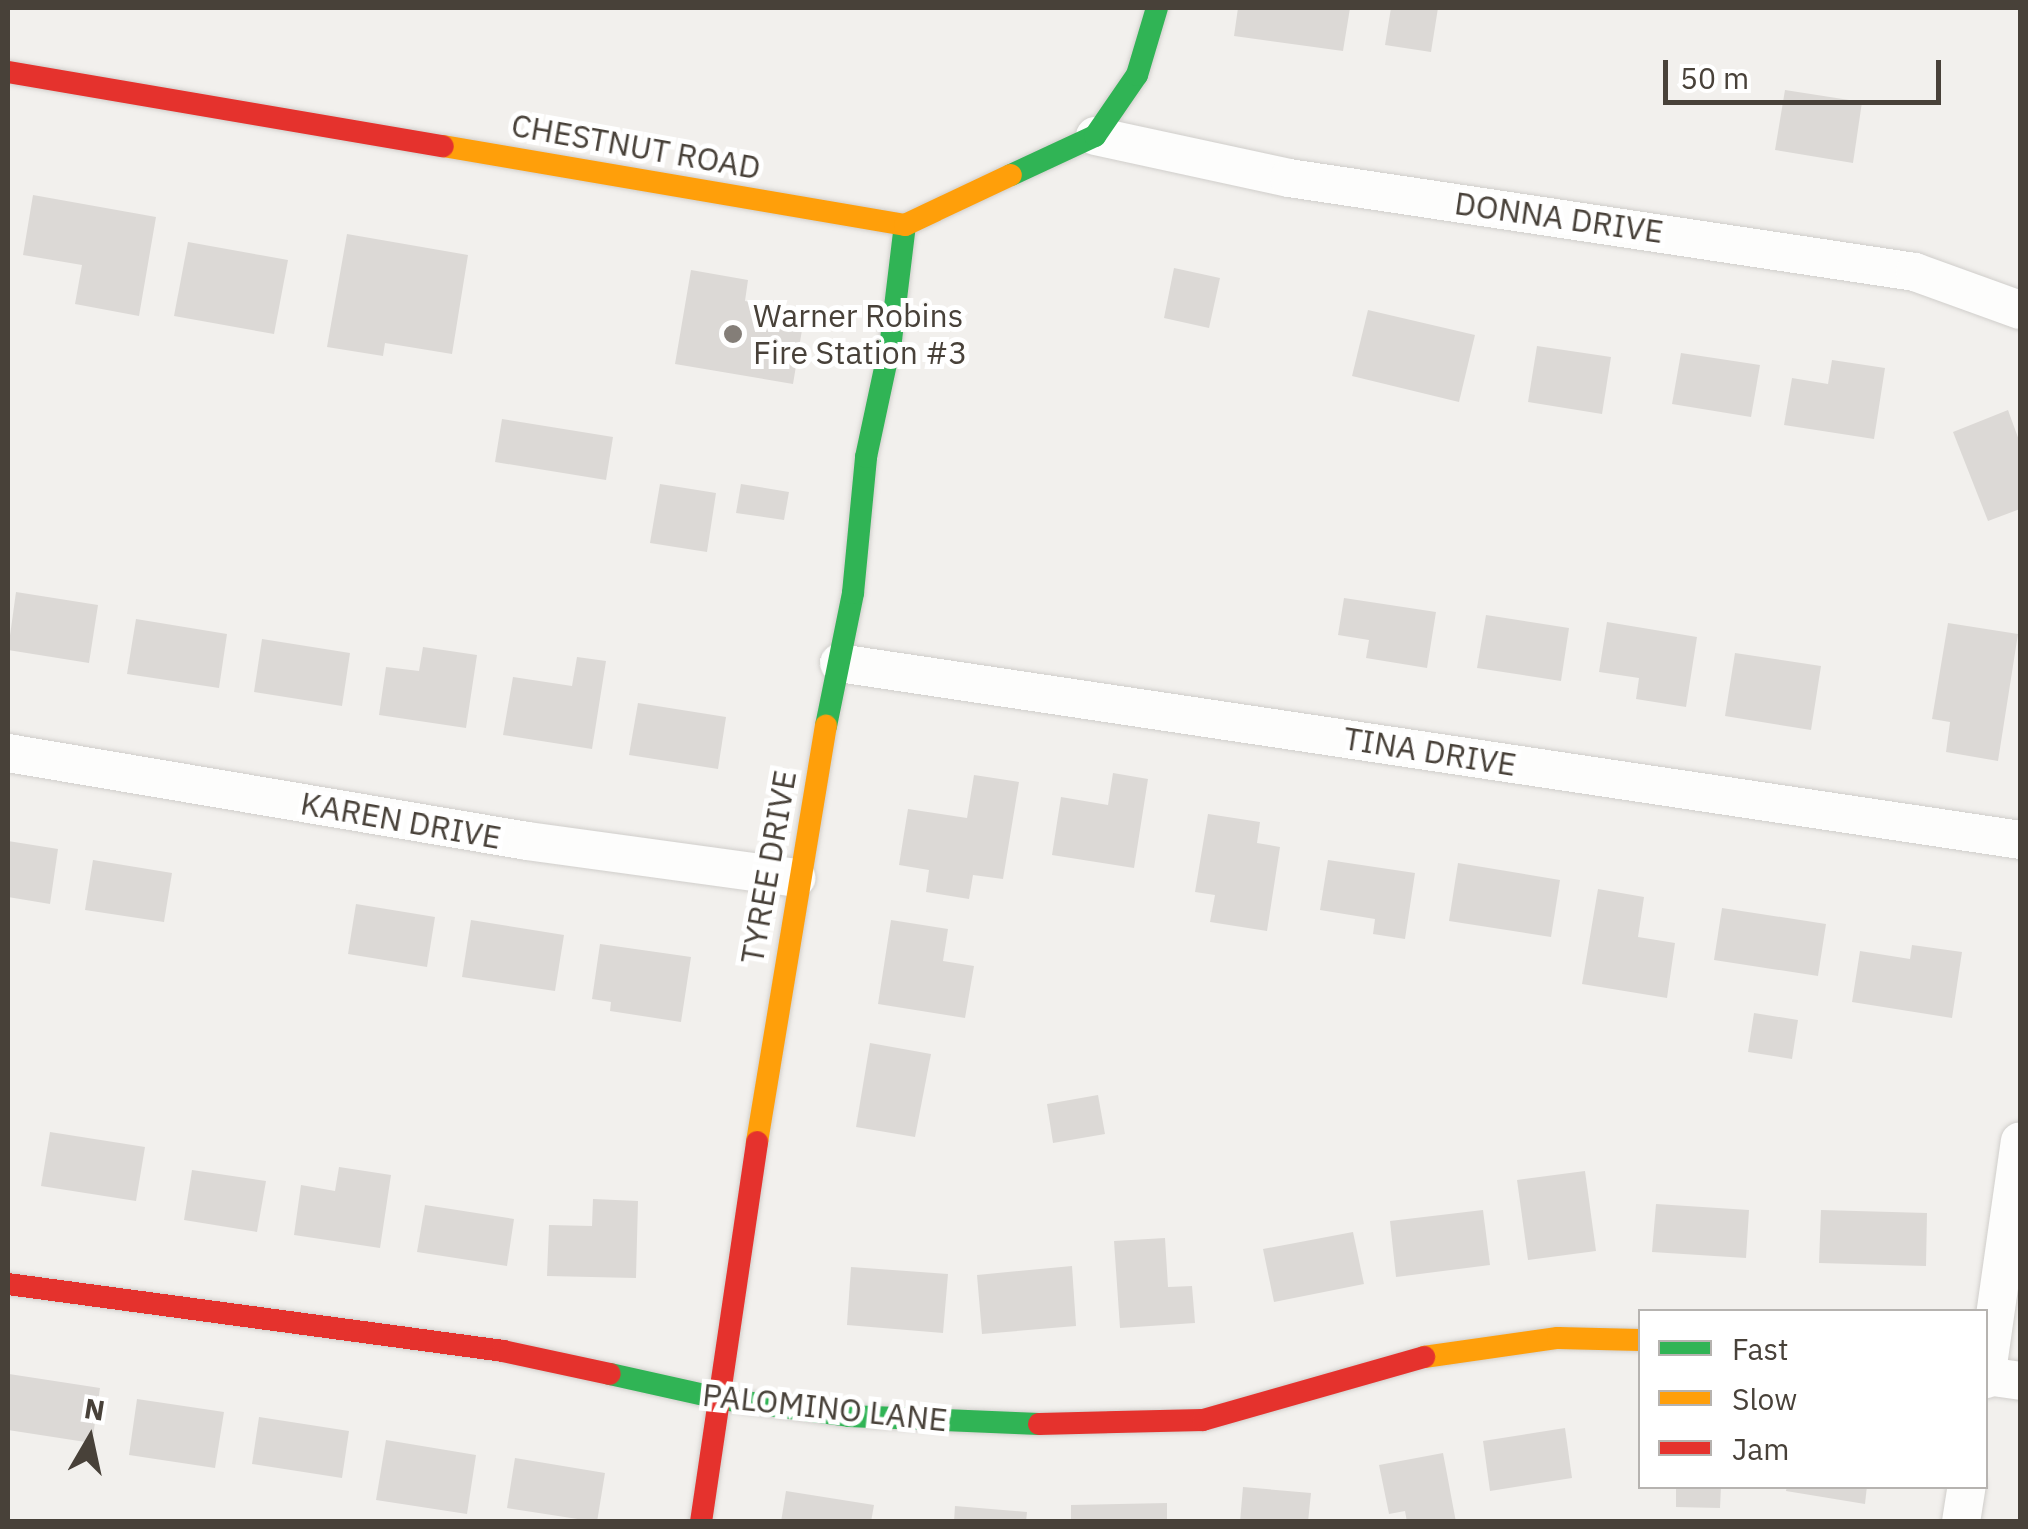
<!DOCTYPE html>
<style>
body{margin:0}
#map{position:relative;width:2028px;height:1529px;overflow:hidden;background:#f2f0ed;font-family:"IBM Plex Sans",sans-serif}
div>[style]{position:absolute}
.building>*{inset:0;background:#dcd9d6}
.roads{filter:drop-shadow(0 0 2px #d0cecb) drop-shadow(0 0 2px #d0cecb)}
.street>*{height:38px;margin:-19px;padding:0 19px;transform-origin:19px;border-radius:19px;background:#fdfdfc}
.fast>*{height:22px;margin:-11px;padding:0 11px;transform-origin:11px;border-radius:11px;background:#30b455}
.slow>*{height:22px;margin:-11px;padding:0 11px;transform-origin:11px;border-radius:11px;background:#ff9f0a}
.jam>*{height:22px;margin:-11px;padding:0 11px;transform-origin:11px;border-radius:11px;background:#e5322d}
.dots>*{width:28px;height:28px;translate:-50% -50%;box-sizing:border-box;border:5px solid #fff;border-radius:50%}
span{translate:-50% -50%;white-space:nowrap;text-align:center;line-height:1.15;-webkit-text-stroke:10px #fff;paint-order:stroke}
.street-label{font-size:32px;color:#484139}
.poi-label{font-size:32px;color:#484139}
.left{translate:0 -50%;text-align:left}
.frame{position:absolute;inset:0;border:10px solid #484139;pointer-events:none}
.legend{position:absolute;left:1638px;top:1309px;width:350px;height:180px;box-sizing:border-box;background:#fff;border:2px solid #b6b3b0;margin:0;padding:12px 18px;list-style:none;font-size:30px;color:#484139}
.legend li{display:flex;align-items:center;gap:20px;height:50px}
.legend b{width:50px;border:2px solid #b6b3b0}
.north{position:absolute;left:40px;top:1389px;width:100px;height:100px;-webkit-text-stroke:8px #fff;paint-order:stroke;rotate:9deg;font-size:28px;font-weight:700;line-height:40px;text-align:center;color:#484139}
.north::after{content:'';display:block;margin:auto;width:35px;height:45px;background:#484139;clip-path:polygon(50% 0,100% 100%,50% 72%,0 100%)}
.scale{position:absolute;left:1663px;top:60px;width:278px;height:45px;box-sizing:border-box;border:5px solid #484139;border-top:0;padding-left:12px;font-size:30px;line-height:35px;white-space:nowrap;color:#484139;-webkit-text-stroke:8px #fff;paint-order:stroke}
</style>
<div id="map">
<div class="building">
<i style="clip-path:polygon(1238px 8px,1350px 8px,1343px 51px,1234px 36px)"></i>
<i style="clip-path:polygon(1391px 8px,1438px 8px,1431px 52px,1385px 45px)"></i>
<i style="clip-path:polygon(1785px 90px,1862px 102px,1853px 163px,1775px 150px)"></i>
<i style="clip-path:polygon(33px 195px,156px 217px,139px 316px,75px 304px,82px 265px,23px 255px)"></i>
<i style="clip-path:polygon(347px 234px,468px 255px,452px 354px,385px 343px,383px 356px,327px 347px)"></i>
<i style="clip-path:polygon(188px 242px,288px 260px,274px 334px,174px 316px)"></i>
<i style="clip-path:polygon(1174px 268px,1220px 278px,1209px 328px,1164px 318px)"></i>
<i style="clip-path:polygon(691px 270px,748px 280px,745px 301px,805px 312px,793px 384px,675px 364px)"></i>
<i style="clip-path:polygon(1368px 310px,1475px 335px,1459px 402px,1352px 376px)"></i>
<i style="clip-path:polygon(1537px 346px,1611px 357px,1602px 414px,1528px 402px)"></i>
<i style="clip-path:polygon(1681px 353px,1760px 365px,1751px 417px,1672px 404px)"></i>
<i style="clip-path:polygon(1832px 360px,1885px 368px,1874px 439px,1784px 425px,1792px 378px,1828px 384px)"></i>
<i style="clip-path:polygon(2008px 410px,2020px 443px,2020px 509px,1988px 521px,1953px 432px)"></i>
<i style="clip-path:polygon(502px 419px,613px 437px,606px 480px,495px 462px)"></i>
<i style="clip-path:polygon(660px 484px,716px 493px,707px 552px,650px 543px)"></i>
<i style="clip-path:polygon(741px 484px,789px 492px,784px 520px,736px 513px)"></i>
<i style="clip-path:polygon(16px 592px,98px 605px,89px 663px,8px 650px)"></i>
<i style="clip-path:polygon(1344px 598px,1436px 612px,1427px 668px,1366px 658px,1369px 640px,1338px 635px)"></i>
<i style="clip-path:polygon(1486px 615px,1569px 628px,1561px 681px,1477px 668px)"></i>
<i style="clip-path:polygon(136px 619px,227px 634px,219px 688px,127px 674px)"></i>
<i style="clip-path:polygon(1607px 622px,1697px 637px,1686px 707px,1636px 699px,1639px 678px,1599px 672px)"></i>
<i style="clip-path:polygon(1948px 623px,2018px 634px,1998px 761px,1946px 752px,1950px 722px,1932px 719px)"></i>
<i style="clip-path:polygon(262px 639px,350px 653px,342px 706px,254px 692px)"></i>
<i style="clip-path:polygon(423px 647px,477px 655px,466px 728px,379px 715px,386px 667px,419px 671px)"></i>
<i style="clip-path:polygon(1735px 653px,1821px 666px,1811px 730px,1725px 716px)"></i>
<i style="clip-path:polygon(577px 657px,606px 661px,592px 749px,503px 735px,513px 677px,572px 686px)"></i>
<i style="clip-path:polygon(638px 703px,726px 717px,718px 769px,629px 755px)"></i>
<i style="clip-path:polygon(1113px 773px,1148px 779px,1134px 868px,1052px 855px,1061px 797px,1108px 805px)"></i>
<i style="clip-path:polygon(974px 775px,1019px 782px,1003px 879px,973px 875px,969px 899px,926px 892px,929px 870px,899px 865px,908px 809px,967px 818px)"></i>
<i style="clip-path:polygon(1208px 814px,1260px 822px,1257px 843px,1280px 847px,1267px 931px,1210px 922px,1215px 895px,1195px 892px)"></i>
<i style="clip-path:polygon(8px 841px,58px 849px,50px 904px,8px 897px)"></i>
<i style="clip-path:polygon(93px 860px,172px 873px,164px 922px,85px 910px)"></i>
<i style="clip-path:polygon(1328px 860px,1415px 873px,1405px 939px,1373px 934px,1375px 919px,1320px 910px)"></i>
<i style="clip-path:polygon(1458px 863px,1560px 880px,1551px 937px,1449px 921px)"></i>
<i style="clip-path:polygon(1598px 889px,1644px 897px,1638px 937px,1675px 943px,1667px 998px,1582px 984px)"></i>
<i style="clip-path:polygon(356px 904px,435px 917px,427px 967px,348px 954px)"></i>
<i style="clip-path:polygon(1722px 908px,1826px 924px,1818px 976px,1714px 960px)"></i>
<i style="clip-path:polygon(471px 920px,564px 935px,555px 991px,462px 977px)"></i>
<i style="clip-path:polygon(891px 920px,948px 929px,943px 961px,974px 966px,965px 1018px,878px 1004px)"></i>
<i style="clip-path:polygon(600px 944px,691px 957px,681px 1022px,610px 1011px,611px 1002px,592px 999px)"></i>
<i style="clip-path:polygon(1912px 945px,1962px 952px,1952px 1018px,1852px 1002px,1860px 951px,1910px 959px)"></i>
<i style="clip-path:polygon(1754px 1013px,1798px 1020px,1792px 1059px,1748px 1052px)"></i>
<i style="clip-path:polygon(870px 1043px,931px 1054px,915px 1137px,856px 1127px)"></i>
<i style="clip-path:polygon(1098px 1095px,1105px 1134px,1053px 1143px,1047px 1104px)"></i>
<i style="clip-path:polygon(50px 1132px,145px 1147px,136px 1201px,41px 1186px)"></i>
<i style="clip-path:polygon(339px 1167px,391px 1175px,380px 1248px,294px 1235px,301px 1185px,335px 1191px)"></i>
<i style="clip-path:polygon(192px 1170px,266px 1181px,257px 1232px,184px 1220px)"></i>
<i style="clip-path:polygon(1585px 1171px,1596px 1251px,1528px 1260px,1517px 1180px)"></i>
<i style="clip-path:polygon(593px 1199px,638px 1201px,636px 1278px,547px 1276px,549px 1225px,592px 1226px)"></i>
<i style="clip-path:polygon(1656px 1204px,1749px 1210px,1746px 1258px,1652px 1252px)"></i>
<i style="clip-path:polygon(425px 1205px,514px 1219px,507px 1266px,417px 1252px)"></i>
<i style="clip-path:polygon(1483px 1210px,1490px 1265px,1396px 1277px,1390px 1221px)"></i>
<i style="clip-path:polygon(1821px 1210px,1927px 1213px,1926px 1266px,1819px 1263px)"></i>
<i style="clip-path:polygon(1353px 1232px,1364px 1284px,1274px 1302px,1263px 1249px)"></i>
<i style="clip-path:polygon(1165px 1238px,1168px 1287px,1192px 1286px,1195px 1323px,1120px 1328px,1114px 1241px)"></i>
<i style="clip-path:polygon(1072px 1266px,1076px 1326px,982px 1334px,977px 1275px)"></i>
<i style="clip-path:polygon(851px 1267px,948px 1274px,943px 1333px,847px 1325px)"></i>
<i style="clip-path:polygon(9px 1374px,100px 1388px,92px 1443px,8px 1430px)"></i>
<i style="clip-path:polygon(137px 1399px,224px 1412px,215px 1468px,129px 1455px)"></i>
<i style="clip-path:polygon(259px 1417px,349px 1431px,342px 1478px,252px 1464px)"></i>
<i style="clip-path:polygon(1565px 1428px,1572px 1478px,1490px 1491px,1483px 1441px)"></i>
<i style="clip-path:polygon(386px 1440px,476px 1455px,467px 1514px,376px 1500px)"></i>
<i style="clip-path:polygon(1443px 1453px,1456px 1522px,1407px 1522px,1405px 1511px,1389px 1514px,1379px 1465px)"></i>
<i style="clip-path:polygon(515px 1458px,605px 1473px,597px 1522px,507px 1508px)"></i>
<i style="clip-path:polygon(1676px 1486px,1721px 1486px,1720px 1508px,1676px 1507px)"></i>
<i style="clip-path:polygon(1787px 1486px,1867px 1486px,1865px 1504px,1786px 1491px)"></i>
<i style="clip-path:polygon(1243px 1487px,1311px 1493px,1308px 1522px,1240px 1522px)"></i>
<i style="clip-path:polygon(786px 1491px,874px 1505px,871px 1522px,781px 1522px)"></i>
<i style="clip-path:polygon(1167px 1503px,1167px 1522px,1071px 1522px,1071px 1505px)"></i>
<i style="clip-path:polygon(955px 1506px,1027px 1512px,1026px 1522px,954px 1522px)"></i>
</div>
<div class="roads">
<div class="street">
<i style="left:1095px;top:136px;width:198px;rotate:12.2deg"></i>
<i style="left:1289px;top:178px;width:633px;rotate:8.54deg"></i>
<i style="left:1915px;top:272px;width:112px;rotate:19.9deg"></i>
<i style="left:839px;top:663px;width:1194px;rotate:8.52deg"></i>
<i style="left:8px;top:753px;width:526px;rotate:9.62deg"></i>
<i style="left:527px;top:841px;width:272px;rotate:7.8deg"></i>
<i style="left:1986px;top:1376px;width:34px;rotate:8deg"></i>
<i style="left:1986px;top:1379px;width:240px;rotate:-81.9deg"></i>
<i style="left:1961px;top:1522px;width:36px;rotate:-81deg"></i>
</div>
<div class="fast">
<i style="left:1011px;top:175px;width:93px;rotate:-24.9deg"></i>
<i style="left:1095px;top:136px;width:74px;rotate:-55.5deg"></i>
<i style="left:1137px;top:75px;width:70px;rotate:-73.4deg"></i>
<i style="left:826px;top:726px;width:136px;rotate:-78.5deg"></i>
<i style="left:853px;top:593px;width:137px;rotate:-84.5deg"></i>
<i style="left:866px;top:457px;width:120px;rotate:-77.9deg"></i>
<i style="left:891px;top:340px;width:116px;rotate:-83.1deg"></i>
<i style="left:610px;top:1374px;width:115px;rotate:12.6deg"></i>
<i style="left:722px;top:1399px;width:128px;rotate:7.6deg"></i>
<i style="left:849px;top:1416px;width:190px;rotate:2.4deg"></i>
</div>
<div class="slow">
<i style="left:443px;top:146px;width:469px;rotate:9.7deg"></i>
<i style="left:905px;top:225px;width:117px;rotate:-25.3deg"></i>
<i style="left:757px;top:1142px;width:422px;rotate:-80.6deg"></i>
<i style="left:1424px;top:1357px;width:135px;rotate:-8.1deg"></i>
<i style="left:1558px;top:1338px;width:82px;rotate:1.4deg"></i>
</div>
<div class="jam">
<i style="left:8px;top:72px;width:441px;rotate:9.7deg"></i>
<i style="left:8px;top:1284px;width:500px;rotate:7.7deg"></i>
<i style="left:503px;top:1351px;width:109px;rotate:12.1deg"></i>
<i style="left:1039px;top:1424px;width:164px;rotate:-1.4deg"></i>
<i style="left:1203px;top:1420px;width:230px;rotate:-15.9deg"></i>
<i style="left:701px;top:1522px;width:384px;rotate:-81.6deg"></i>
</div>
</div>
<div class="dots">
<i style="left:733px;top:334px;background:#847e78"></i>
</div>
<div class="street-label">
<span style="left:636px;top:146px;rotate:10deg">CHESTNUT ROAD</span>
<span style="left:1559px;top:217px;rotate:8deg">DONNA DRIVE</span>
<span style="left:1430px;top:751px;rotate:9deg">TINA DRIVE</span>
<span style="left:401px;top:820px;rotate:10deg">KAREN DRIVE</span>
<span style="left:768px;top:867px;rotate:-80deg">TYREE DRIVE</span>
<span style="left:825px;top:1407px;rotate:6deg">PALOMINO LANE</span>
</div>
<div class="poi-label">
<span class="left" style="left:753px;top:334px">Warner Robins<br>Fire Station #3</span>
</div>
<div class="frame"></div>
<ul class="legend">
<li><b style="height:12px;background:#30b455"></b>Fast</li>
<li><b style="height:12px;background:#ff9f0a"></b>Slow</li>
<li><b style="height:12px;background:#e5322d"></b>Jam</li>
</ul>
<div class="north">N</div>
<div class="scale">50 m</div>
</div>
